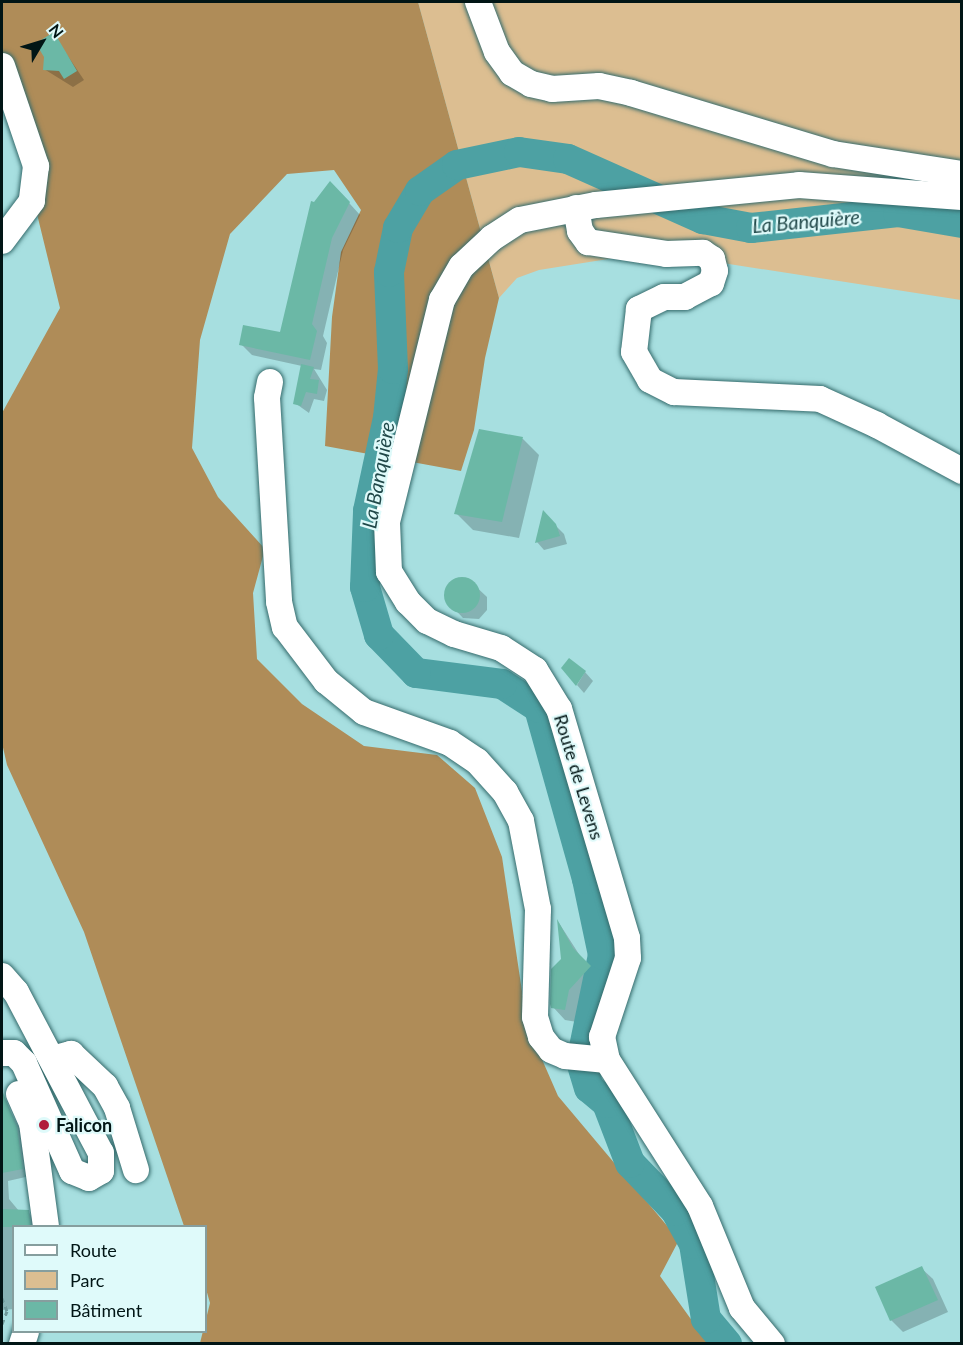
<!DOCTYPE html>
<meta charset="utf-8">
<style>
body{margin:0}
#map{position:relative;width:963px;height:1345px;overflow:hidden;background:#a7dfe0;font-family:Lato,sans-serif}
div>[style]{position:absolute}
.green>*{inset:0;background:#dcbe91}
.forest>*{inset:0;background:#af8c58}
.shadow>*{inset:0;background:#0003}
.river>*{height:30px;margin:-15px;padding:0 15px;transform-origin:15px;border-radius:15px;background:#4da1a3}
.building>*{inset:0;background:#6bb8a6}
.round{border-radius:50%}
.path>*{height:3px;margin-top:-1.5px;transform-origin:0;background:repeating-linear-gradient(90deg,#6e9a9b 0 4.5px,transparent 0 9px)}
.roads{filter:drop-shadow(0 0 2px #356b6c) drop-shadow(0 0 2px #356b6c)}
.minor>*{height:26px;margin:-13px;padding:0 13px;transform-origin:13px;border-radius:13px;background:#fff}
.dots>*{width:16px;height:16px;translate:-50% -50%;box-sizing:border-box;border:3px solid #dffafa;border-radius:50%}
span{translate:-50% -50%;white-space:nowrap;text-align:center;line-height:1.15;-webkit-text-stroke:4.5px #dffafa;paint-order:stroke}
.street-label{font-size:18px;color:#011515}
.poi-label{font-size:18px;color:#011515;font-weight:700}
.left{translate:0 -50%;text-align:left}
.water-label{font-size:20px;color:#204849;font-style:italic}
.frame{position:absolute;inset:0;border:3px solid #011515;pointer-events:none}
.legend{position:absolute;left:12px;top:1225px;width:195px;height:108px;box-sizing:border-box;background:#dffafa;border:2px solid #869e9e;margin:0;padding:8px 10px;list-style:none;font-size:18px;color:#011515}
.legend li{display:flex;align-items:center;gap:12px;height:30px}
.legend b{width:30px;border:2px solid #869e9e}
.north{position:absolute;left:12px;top:12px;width:60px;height:60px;-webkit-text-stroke:4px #dffafa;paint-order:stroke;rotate:52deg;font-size:16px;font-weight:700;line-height:24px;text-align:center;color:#011515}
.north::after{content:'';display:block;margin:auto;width:21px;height:27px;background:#011515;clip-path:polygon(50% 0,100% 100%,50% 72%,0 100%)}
</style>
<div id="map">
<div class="green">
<i style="clip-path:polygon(418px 2px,961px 2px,961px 300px,652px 252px,539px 270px,517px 278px,499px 298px)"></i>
</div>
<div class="forest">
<i style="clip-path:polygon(2px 2px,418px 2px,499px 298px,485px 358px,474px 430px,461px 471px,325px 446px,332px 317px,341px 252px,361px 210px,334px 170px,287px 174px,230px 234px,200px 340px,192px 448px,218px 497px,265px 549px,253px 593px,257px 659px,302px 704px,364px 746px,437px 755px,475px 788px,502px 857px,527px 1025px,558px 1096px,679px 1240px,660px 1276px,708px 1343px,200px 1343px,210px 1303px,206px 1289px,206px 1226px,184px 1226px,84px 932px,7px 765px,2px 743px,2px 413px,60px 308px,2px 71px)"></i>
</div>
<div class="shadow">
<i style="clip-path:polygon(53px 34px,84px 80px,73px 87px,44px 69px)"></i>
<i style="clip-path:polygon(341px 194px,360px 215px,343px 250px,323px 336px,327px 343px,321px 370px,314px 369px,327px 390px,324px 401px,314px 399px,309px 413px,295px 403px,302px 366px,252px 355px,241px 344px,281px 334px)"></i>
<i style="clip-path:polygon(480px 431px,523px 439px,539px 455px,519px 538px,473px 530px,456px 513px)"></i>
<i style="clip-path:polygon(543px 513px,564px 534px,567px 544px,544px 550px,537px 542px)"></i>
<i style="clip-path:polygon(456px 580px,469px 580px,487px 597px,487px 610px,479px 619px,463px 618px,446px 600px,447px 588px)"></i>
<i style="clip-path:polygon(585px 672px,593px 681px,584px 693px,577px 685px)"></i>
<i style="clip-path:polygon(559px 923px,584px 962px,602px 980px,581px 1003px,577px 1022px,565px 1020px,553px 1007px,562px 960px)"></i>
<i style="clip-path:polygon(2px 1096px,24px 1136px,30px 1176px,8px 1181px,9px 1199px,19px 1211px,28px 1211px,37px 1226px,14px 1226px,14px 1309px,2px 1310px)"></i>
<i style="clip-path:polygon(921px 1268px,933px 1279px,948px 1312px,903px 1332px,891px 1320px,877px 1288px)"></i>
</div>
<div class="river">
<i style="left:727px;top:1344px;width:33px;rotate:-130deg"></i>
<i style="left:706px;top:1319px;width:76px;rotate:-99.1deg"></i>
<i style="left:694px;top:1244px;width:38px;rotate:-119deg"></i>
<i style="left:676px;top:1211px;width:66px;rotate:-133.8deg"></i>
<i style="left:630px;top:1163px;width:64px;rotate:-111deg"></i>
<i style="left:607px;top:1103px;width:23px;rotate:-140deg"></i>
<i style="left:589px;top:1088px;width:27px;rotate:-107deg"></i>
<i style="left:581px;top:1062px;width:109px;rotate:-78.4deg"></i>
<i style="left:603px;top:955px;width:78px;rotate:-101.9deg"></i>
<i style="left:587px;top:879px;width:178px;rotate:-105.7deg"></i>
<i style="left:539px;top:708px;width:44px;rotate:-147deg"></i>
<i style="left:502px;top:684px;width:87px;rotate:-172.7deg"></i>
<i style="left:416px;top:673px;width:53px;rotate:-134.2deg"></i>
<i style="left:379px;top:635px;width:50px;rotate:-106.3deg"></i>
<i style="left:365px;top:587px;width:76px;rotate:-87.7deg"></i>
<i style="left:368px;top:511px;width:95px;rotate:-77.9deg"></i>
<i style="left:388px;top:418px;width:49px;rotate:-84.2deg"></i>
<i style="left:393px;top:369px;width:97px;rotate:-92.4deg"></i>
<i style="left:389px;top:272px;width:45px;rotate:-78.4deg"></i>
<i style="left:398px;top:228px;width:43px;rotate:-59.3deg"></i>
<i style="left:420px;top:191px;width:45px;rotate:-35.1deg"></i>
<i style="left:457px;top:165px;width:63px;rotate:-11.8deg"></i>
<i style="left:519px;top:152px;width:49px;rotate:8.1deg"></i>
<i style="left:568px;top:159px;width:148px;rotate:24deg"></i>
<i style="left:703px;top:219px;width:49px;rotate:10.6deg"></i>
<i style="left:751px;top:228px;width:148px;rotate:-6.2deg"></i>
<i style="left:898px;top:212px;width:65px;rotate:9.8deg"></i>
</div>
<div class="building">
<i style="clip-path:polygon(54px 32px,77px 71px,64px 79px,59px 71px,43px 70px,44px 57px,38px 47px,43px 44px,41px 40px)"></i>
<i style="clip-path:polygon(330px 181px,350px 202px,332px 238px,312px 324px,317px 331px,310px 360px,239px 345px,243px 325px,280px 332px,311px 201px,314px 202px)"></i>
<i style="clip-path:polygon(301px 364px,314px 367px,310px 379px,319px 380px,317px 394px,306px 392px,301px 406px,293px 404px)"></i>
<i style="clip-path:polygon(479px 429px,523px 437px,502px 522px,454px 514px)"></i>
<i style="clip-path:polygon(543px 510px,556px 524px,560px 536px,535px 543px)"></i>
<i class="round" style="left:444px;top:577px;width:36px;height:36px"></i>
<i style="clip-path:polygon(569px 658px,586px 671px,576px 686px,561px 668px)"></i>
<i style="clip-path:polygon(557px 919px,573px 948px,591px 966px,569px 990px,565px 1010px,551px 1008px,550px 1004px,551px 969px,561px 959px)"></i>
<i style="clip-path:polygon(2px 1090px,17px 1127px,23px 1169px,2px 1173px)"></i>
<i style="clip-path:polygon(2px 1209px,29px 1210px,31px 1227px,2px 1227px)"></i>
<i style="clip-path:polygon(922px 1266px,938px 1300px,890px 1321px,875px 1287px)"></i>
</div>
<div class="path">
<i style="left:2px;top:1298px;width:14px;rotate:69deg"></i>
<i style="left:7px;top:1311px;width:14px;rotate:111deg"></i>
</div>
<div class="roads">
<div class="minor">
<i style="left:478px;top:2px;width:53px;rotate:69.2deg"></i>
<i style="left:497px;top:52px;width:26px;rotate:54deg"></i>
<i style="left:512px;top:73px;width:22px;rotate:30deg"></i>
<i style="left:531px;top:84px;width:22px;rotate:13deg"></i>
<i style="left:552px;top:89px;width:47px;rotate:-3.7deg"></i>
<i style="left:599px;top:86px;width:33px;rotate:12deg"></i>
<i style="left:631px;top:93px;width:211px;rotate:16.8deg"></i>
<i style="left:833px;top:154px;width:131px;rotate:8.8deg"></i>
<i style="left:2px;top:66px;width:106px;rotate:71.2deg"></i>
<i style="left:36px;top:166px;width:35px;rotate:97deg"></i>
<i style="left:32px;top:201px;width:50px;rotate:126.9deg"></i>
<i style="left:576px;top:208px;width:23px;rotate:80deg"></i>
<i style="left:580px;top:231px;width:14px;rotate:54deg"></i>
<i style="left:588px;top:242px;width:79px;rotate:8.7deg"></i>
<i style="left:666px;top:254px;width:37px;rotate:-2deg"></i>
<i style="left:703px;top:253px;width:11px;rotate:34deg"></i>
<i style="left:712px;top:259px;width:12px;rotate:76deg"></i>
<i style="left:715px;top:271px;width:13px;rotate:108deg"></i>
<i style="left:711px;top:283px;width:30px;rotate:152deg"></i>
<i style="left:685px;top:297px;width:21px;rotate:180deg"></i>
<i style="left:664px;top:297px;width:28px;rotate:154deg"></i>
<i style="left:639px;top:309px;width:43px;rotate:96.6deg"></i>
<i style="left:634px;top:352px;width:32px;rotate:60deg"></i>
<i style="left:650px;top:380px;width:27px;rotate:27deg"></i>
<i style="left:674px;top:392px;width:146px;rotate:2.7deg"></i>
<i style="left:820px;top:399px;width:63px;rotate:24.5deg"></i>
<i style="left:877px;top:425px;width:97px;rotate:28.4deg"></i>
<i style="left:270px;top:382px;width:16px;rotate:101deg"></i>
<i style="left:267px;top:398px;width:204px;rotate:86.6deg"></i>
<i style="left:279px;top:602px;width:26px;rotate:77deg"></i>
<i style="left:285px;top:627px;width:68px;rotate:52.8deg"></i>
<i style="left:326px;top:681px;width:49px;rotate:39.2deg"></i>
<i style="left:364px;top:712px;width:91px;rotate:19.8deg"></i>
<i style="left:450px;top:743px;width:32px;rotate:34deg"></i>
<i style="left:477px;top:761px;width:42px;rotate:47.9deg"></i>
<i style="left:505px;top:792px;width:33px;rotate:61deg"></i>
<i style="left:521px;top:821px;width:90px;rotate:79.1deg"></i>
<i style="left:538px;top:909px;width:108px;rotate:91.6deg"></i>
<i style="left:535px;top:1017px;width:21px;rotate:73deg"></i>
<i style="left:541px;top:1037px;width:16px;rotate:52deg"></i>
<i style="left:551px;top:1050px;width:15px;rotate:23deg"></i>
<i style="left:565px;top:1056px;width:42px;rotate:5.4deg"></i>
<i style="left:2px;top:976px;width:21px;rotate:49deg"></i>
<i style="left:16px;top:992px;width:182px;rotate:62.2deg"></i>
<i style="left:101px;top:1153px;width:18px;rotate:90deg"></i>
<i style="left:101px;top:1171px;width:14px;rotate:150deg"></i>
<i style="left:89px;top:1178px;width:18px;rotate:-158deg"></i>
<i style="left:72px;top:1171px;width:118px;rotate:-114deg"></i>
<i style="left:24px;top:1063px;width:14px;rotate:-135deg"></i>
<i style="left:14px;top:1053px;width:12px;rotate:180deg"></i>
<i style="left:52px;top:1059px;width:20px;rotate:-15deg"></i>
<i style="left:71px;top:1054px;width:47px;rotate:43.3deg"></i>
<i style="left:105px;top:1086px;width:25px;rotate:61deg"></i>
<i style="left:117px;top:1108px;width:65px;rotate:73deg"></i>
<i style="left:19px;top:1094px;width:32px;rotate:66deg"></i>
<i style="left:32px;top:1123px;width:104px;rotate:82.3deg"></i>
<i style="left:22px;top:1344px;width:13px;rotate:-72deg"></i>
<i style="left:772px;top:1344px;width:47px;rotate:-129.8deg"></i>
<i style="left:742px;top:1308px;width:110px;rotate:-112.4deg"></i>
<i style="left:700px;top:1206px;width:173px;rotate:-122.5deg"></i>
<i style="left:607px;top:1060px;width:24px;rotate:-102deg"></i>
<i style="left:602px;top:1037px;width:83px;rotate:-71.8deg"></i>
<i style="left:628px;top:958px;width:20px;rotate:-93deg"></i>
<i style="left:627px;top:938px;width:239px;rotate:-106.5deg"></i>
<i style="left:559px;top:709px;width:46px;rotate:-121.6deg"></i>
<i style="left:535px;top:670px;width:40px;rotate:-147.1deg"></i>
<i style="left:501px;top:648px;width:49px;rotate:-163.4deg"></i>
<i style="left:454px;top:634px;width:30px;rotate:-154deg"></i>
<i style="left:427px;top:621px;width:27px;rotate:-135deg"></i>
<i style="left:408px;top:602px;width:36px;rotate:-122deg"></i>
<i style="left:389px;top:572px;width:50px;rotate:-92.3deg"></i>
<i style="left:387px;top:522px;width:229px;rotate:-76.1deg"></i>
<i style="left:442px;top:300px;width:39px;rotate:-60deg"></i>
<i style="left:462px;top:266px;width:41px;rotate:-43deg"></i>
<i style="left:492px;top:238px;width:33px;rotate:-33deg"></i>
<i style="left:520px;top:220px;width:77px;rotate:-11.2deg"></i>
<i style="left:596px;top:205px;width:204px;rotate:-5.6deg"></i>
<i style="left:799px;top:185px;width:163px;rotate:4.2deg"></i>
</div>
</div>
<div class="dots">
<i style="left:44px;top:1125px;background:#b01d3b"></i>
</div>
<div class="street-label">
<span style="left:579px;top:777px;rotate:73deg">Route de Levens</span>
</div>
<div class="poi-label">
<span class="left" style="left:56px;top:1125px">Falicon</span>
</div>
<div class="water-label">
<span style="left:806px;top:221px;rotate:-5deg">La Banquière</span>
<span style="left:378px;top:475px;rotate:-80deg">La Banquière</span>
</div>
<div class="frame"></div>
<ul class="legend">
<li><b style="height:8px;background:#fff"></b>Route</li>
<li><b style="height:16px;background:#dcbe91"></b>Parc</li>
<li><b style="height:16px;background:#6bb8a6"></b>Bâtiment</li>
</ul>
<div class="north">N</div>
</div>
